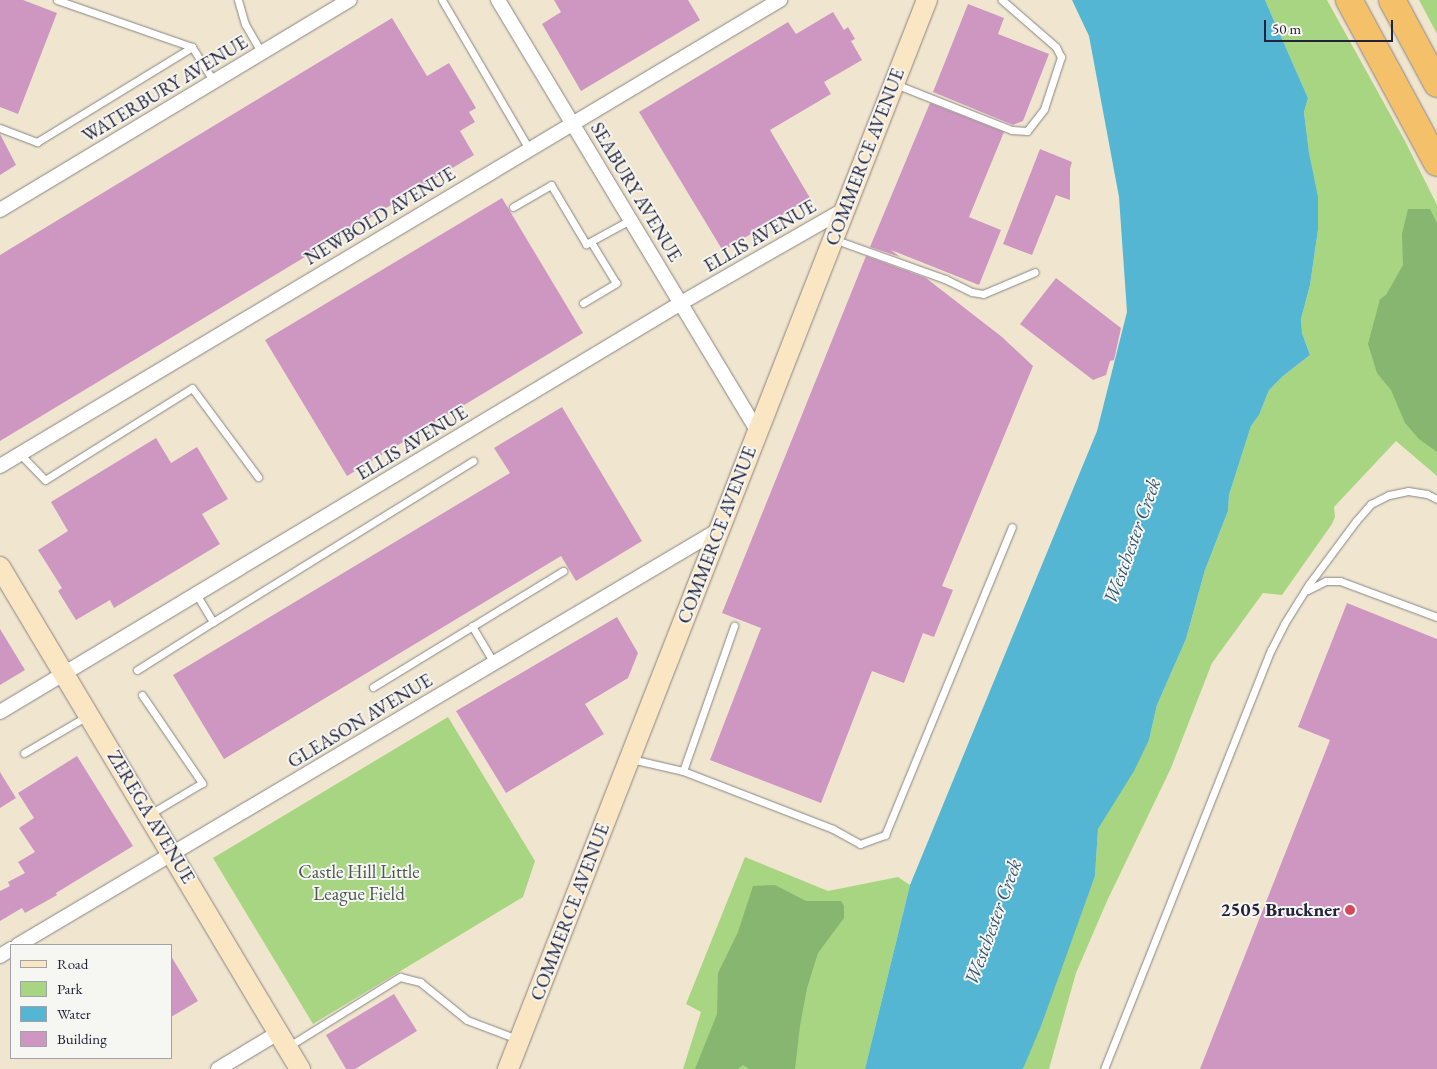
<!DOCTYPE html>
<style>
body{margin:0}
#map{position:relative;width:1437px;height:1069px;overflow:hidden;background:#f0e6cf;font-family:"EB Garamond",serif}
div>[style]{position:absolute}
.green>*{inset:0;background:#a8d581}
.forest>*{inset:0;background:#86b66f}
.water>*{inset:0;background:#54b6d3}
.building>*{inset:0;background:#ce97c2}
.roads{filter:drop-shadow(0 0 1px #898485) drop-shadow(0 0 1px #898485)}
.service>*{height:7px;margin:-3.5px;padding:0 3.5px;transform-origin:3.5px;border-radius:3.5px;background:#fff}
.minor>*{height:14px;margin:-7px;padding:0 7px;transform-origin:7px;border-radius:7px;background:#fff}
.secondary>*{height:20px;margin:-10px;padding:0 10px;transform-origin:10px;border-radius:10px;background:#fbe6c3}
.motorway>*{height:26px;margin:-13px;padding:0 13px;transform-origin:13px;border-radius:13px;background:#f4c16a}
.dots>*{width:14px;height:14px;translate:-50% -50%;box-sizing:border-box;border:2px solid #f6f6f2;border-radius:50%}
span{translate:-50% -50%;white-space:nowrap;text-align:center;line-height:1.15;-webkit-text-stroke:4px #f6f6f2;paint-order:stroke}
.street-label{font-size:19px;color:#22223b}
.park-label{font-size:19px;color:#4a5850}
.poi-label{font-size:19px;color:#22223b;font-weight:700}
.right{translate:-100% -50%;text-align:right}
.water-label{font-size:20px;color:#345670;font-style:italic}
.legend{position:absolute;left:10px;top:944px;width:162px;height:115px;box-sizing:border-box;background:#f6f6f2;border:1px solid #a1a1a9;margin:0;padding:6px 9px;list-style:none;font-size:15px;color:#22223b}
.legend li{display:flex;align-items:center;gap:10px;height:25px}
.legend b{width:25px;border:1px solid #a1a1a9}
.scale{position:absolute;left:1264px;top:20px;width:129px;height:22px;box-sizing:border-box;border:2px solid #22223b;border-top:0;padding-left:6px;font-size:15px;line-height:18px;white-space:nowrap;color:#22223b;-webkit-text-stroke:4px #f6f6f2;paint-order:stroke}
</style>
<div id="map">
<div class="green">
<i style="clip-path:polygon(1265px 0,1327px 0,1405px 141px,1437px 205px,1437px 476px,1396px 441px,1334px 507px,1335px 517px,1332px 524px,1282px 595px,1263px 593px,1212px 663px,1171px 768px,1107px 901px,1076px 973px,1049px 1069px,1023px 1069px,1095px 876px,1098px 829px,1149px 740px,1157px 705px,1186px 639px,1205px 570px,1228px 511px,1229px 495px,1251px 426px,1259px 415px,1269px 390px,1283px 376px,1310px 355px,1302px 333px,1301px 319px,1310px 285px,1318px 230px,1304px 112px,1308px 98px)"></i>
<i style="clip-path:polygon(1419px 0,1437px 0,1437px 34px)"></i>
<i style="clip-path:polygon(448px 717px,535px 861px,523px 897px,313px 1024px,213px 858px)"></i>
<i style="clip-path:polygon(745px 857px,828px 891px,898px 877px,910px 885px,865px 1069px,683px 1069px,701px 1012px,686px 1004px)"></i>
</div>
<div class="forest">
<i style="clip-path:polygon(1408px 209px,1430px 209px,1437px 223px,1437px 452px,1419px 439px,1405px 423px,1391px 390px,1377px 373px,1368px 344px,1380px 299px,1386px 295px,1403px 265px,1402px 234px)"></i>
<i style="clip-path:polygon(775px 885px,806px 901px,841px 901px,844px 906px,844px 918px,818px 953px,807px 988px,800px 1026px,795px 1069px,749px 1069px,743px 1065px,738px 1069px,695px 1069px,717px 1014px,718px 973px,738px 932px,753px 886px)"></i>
</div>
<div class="water">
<i style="clip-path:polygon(1072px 0,1265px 0,1308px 98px,1304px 112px,1309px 153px,1318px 197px,1318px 230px,1310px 285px,1301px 319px,1302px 333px,1310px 355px,1283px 376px,1269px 390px,1259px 415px,1251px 426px,1229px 495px,1228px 511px,1205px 570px,1186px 639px,1157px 705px,1149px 740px,1134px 771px,1098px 829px,1095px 876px,1041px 1026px,1023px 1069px,865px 1069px,910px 885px,1097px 431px,1127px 312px,1119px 197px,1089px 36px)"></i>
</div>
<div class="building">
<i style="clip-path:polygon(0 0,23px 0,57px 13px,18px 114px,0 107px)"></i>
<i style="clip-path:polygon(554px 0,688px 0,700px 20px,581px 91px,542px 24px,561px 12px)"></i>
<i style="clip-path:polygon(968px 4px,1004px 18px,998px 34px,1049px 54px,1023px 121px,1013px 125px,933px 92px)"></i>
<i style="clip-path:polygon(833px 12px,844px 30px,848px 27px,855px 39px,851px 41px,862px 60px,824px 82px,831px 94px,770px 130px,810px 198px,723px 251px,639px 112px,788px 22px,796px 34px)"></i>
<i style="clip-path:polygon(392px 18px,427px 76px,449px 63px,476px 108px,469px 112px,475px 122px,460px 131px,474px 155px,0 441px,0 255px)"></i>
<i style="clip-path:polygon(930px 103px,1004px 132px,969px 217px,1001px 230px,979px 285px,891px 250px,900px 257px,870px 247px)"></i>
<i style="clip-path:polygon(0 134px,16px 165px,0 175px)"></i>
<i style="clip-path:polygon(1040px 149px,1072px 162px,1070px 169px,1070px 200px,1056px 195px,1032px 255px,1003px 244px)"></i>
<i style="clip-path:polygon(502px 198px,583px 333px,347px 476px,265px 340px)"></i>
<i style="clip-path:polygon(866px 256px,926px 278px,1002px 337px,1033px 366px,942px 586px,953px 590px,934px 637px,923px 633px,904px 683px,872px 671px,821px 803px,710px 760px,761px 628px,722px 613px)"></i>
<i style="clip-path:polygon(1056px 278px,1121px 328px,1114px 360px,1110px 361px,1106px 375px,1093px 380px,1020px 324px)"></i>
<i style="clip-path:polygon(562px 407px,642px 541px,576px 581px,561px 556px,224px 759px,173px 675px,510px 473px,494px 448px)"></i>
<i style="clip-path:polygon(156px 438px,171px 463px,197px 447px,228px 499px,202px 514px,220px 544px,114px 608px,110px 600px,76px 620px,58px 591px,62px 588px,38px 550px,68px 531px,51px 502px)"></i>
<i style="clip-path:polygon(1347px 603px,1437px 639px,1437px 1069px,1200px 1069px,1330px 740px,1298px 727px)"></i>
<i style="clip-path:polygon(617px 617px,638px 653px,628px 678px,585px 704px,604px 734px,506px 793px,456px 711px)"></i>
<i style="clip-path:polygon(0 629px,25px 670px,0 685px)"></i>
<i style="clip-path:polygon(77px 756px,133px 846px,56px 893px,57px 895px,50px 899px,25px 913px,22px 908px,0 921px,0 891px,10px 886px,8px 882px,25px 873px,18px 862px,35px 852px,19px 828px,34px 818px,18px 793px)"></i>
<i style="clip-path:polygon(0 772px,16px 798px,0 808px)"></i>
<i style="clip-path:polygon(171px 956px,198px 1001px,171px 1017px)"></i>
<i style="clip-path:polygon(394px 994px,417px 1031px,355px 1069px,346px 1069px,326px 1035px)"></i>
</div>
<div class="roads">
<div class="service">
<i style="left:57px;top:0;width:143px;rotate:19.2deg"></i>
<i style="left:192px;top:47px;width:41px;rotate:57.8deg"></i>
<i style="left:238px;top:0;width:25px;rotate:74deg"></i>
<i style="left:245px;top:24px;width:34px;rotate:60deg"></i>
<i style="left:442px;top:0;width:173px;rotate:59.7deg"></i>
<i style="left:895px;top:84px;width:126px;rotate:21.5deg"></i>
<i style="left:1012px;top:130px;width:15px;rotate:4deg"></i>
<i style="left:1027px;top:131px;width:28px;rotate:-52deg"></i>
<i style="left:1044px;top:109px;width:55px;rotate:-71.9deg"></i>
<i style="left:1061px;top:57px;width:11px;rotate:-117deg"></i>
<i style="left:1056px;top:47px;width:72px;rotate:-139deg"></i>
<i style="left:0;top:128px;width:40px;rotate:21deg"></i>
<i style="left:37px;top:142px;width:182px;rotate:-31.5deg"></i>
<i style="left:513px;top:207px;width:44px;rotate:-30.1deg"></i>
<i style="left:551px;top:185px;width:69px;rotate:59.3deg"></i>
<i style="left:586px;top:244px;width:50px;rotate:-28.6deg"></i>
<i style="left:836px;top:240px;width:116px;rotate:19.7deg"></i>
<i style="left:945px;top:279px;width:30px;rotate:26deg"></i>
<i style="left:972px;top:292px;width:11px;rotate:10deg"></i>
<i style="left:983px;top:294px;width:56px;rotate:-22.9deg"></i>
<i style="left:583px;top:303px;width:39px;rotate:-31deg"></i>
<i style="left:616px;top:283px;width:48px;rotate:-121.4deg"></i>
<i style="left:20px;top:454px;width:36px;rotate:46deg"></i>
<i style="left:45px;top:480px;width:173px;rotate:-32deg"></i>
<i style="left:192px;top:388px;width:111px;rotate:53.4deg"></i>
<i style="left:1308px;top:590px;width:20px;rotate:-27deg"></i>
<i style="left:1326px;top:581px;width:14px"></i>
<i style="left:1340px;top:581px;width:103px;rotate:20.4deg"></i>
<i style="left:213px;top:622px;width:306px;rotate:-31.8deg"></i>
<i style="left:472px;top:626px;width:43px;rotate:59.3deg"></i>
<i style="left:137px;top:670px;width:90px;rotate:-32.3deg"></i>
<i style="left:213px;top:622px;width:33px;rotate:-121deg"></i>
<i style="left:373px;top:687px;width:223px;rotate:-31.4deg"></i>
<i style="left:142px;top:695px;width:107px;rotate:55.7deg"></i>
<i style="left:202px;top:783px;width:61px;rotate:149.2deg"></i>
<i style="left:24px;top:753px;width:73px;rotate:-30.4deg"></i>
<i style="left:631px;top:759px;width:53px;rotate:13deg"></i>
<i style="left:683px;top:771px;width:161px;rotate:21.1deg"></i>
<i style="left:833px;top:829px;width:31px;rotate:29deg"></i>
<i style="left:860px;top:844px;width:27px;rotate:-20deg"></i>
<i style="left:885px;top:835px;width:333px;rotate:-67.6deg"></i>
<i style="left:683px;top:771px;width:154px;rotate:-70.6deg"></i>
<i style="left:289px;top:1046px;width:131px;rotate:-31.9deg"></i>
<i style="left:400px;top:977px;width:21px;rotate:14deg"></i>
<i style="left:420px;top:982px;width:60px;rotate:39deg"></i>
<i style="left:467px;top:1020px;width:53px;rotate:20.8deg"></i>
<i style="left:1104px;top:1069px;width:451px;rotate:-68.3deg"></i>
<i style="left:1271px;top:650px;width:29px;rotate:-63deg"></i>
<i style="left:1284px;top:624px;width:47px;rotate:-58deg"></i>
<i style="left:1309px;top:584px;width:79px;rotate:-53.3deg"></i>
<i style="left:1356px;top:521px;width:23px;rotate:-49deg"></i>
<i style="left:1371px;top:504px;width:20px;rotate:-27deg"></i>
<i style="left:1389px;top:495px;width:19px;rotate:-12deg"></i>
<i style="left:1408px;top:491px;width:19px;rotate:9deg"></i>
<i style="left:1427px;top:494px;width:11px;rotate:27deg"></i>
</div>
<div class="minor">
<i style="left:498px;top:0;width:502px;rotate:58.94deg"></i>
<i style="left:0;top:210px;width:408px;rotate:-31deg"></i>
<i style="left:0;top:466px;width:909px;rotate:-30.86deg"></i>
<i style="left:0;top:712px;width:794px;rotate:-30.99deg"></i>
<i style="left:681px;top:303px;width:189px;rotate:-29.8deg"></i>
<i style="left:18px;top:945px;width:816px;rotate:-30.65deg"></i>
<i style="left:0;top:956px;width:13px;rotate:-32deg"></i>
<i style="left:218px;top:1069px;width:70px;rotate:-31deg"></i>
</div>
<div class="secondary">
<i style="left:0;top:567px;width:585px;rotate:59.14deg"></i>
<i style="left:508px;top:1069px;width:1148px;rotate:-68.6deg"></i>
</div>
<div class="motorway">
<i style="left:1349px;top:0;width:185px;rotate:61.6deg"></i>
<i style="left:1392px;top:0;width:95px;rotate:61.8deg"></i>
</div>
</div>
<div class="dots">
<i style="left:1350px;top:910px;background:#d1495b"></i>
</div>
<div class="street-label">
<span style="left:165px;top:89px;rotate:-31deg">WATERBURY AVENUE</span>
<span style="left:865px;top:157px;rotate:-69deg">COMMERCE AVENUE</span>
<span style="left:636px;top:192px;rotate:59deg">SEABURY AVENUE</span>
<span style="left:380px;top:216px;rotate:-31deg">NEWBOLD AVENUE</span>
<span style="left:760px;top:236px;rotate:-30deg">ELLIS AVENUE</span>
<span style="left:412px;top:443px;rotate:-31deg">ELLIS AVENUE</span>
<span style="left:717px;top:535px;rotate:-69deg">COMMERCE AVENUE</span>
<span style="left:360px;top:721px;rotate:-31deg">GLEASON AVENUE</span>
<span style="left:151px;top:817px;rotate:59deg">ZEREGA AVENUE</span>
<span style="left:570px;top:912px;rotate:-69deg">COMMERCE AVENUE</span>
</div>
<div class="park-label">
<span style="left:359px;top:883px">Castle Hill Little<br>League Field</span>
</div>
<div class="poi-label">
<span class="right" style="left:1340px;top:910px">2505 Bruckner</span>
</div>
<div class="water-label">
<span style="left:1132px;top:541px;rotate:-70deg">Westchester Creek</span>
<span style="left:993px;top:922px;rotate:-70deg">Westchester Creek</span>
</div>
<ul class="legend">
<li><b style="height:6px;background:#fbe6c3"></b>Road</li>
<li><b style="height:14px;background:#a8d581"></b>Park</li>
<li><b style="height:14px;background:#54b6d3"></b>Water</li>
<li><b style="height:14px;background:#ce97c2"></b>Building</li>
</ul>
<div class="scale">50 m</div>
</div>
